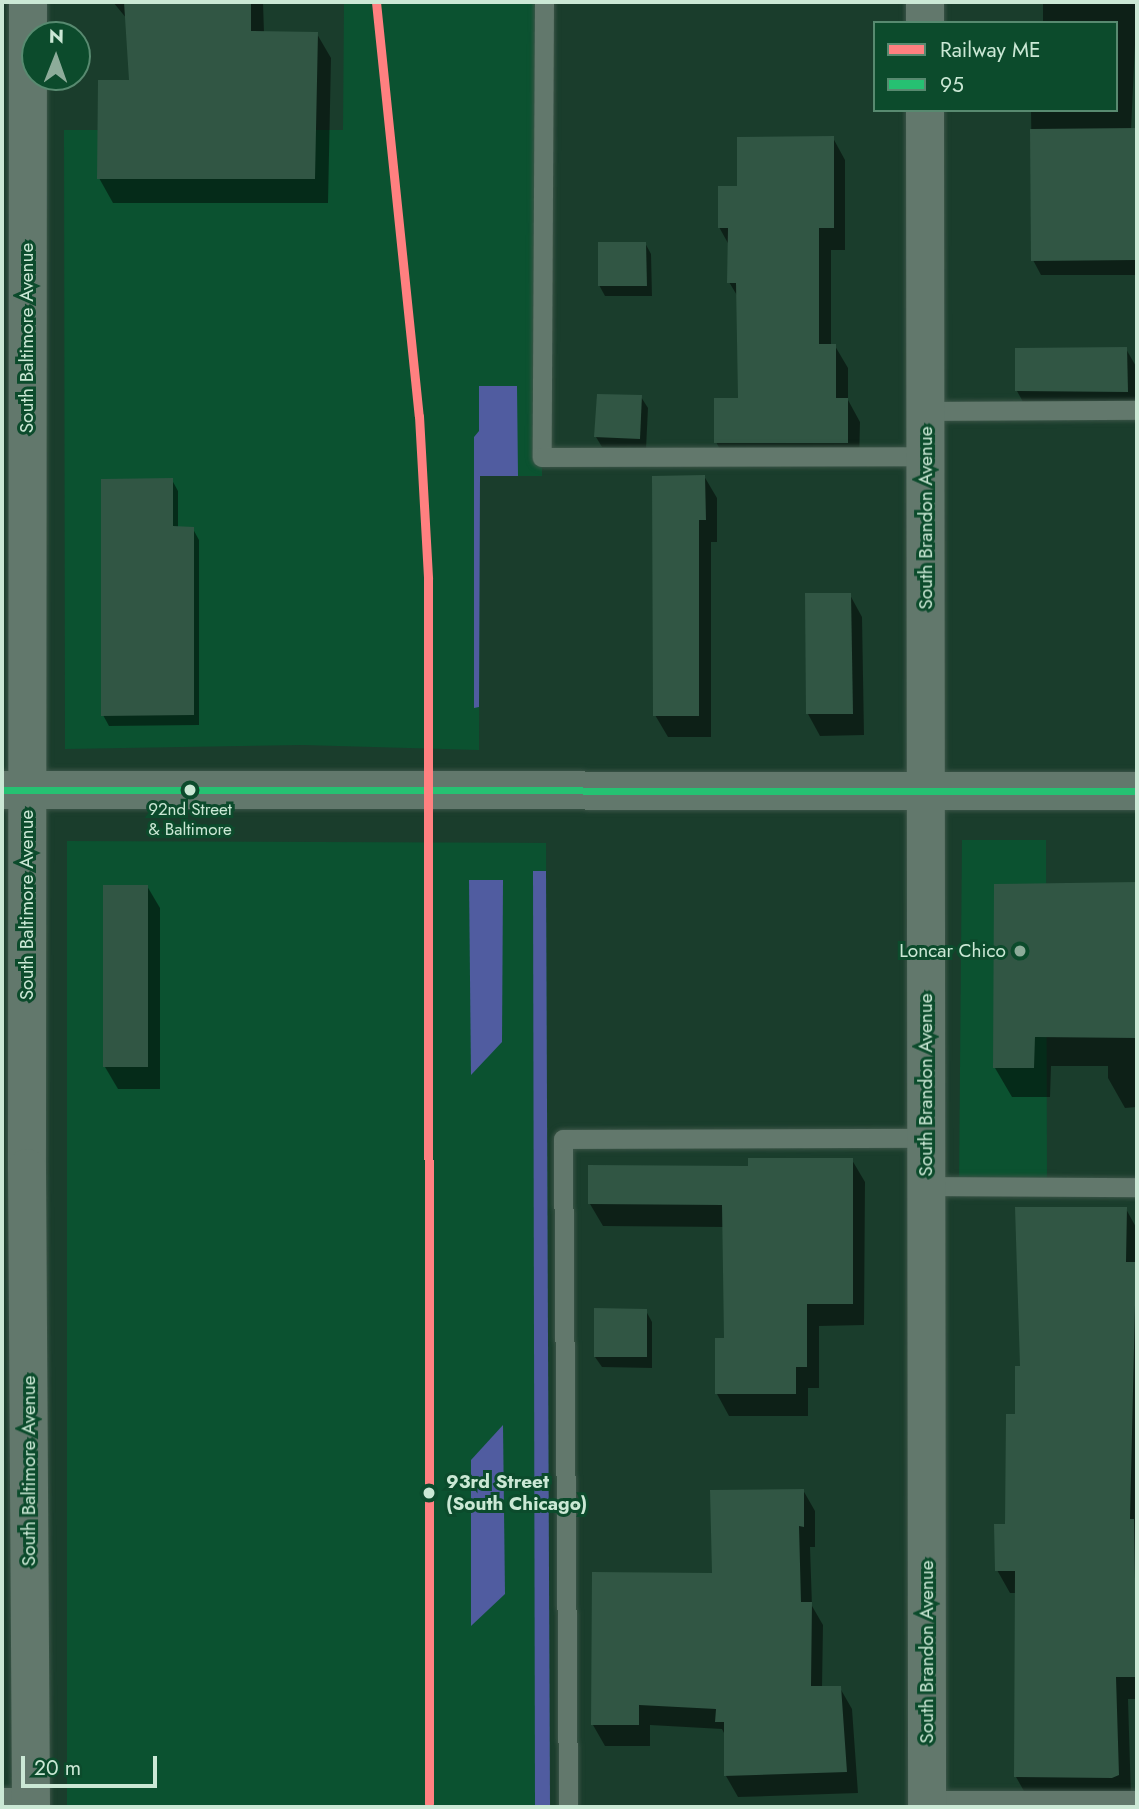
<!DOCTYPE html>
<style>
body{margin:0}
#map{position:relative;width:1139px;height:1809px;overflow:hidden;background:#1a3d2c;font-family:Jost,sans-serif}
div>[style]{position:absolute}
.built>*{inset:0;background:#0b5230}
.green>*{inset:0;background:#505ca0}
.shadow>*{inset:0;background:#0007}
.building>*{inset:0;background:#315644}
.roads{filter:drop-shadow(0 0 2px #3c5548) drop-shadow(0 0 2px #3c5548)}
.lane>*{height:19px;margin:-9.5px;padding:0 9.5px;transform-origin:9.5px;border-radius:9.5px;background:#62786c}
.street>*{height:38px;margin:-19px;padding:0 19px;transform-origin:19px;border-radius:19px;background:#62786c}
.secondary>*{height:38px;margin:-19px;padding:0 19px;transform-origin:19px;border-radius:19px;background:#62786c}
.rail>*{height:8px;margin-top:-4px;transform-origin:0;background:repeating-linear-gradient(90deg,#0c4b2c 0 16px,#60776a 0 32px);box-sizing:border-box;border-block:2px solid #60776a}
.bus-1>*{height:7px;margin:-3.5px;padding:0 3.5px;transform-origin:3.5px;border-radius:3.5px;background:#26c172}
.rail-1>*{height:9px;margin:-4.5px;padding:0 4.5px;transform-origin:4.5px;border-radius:4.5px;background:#ff8080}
.dots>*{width:19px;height:19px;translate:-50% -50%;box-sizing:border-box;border:4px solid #0c4b2c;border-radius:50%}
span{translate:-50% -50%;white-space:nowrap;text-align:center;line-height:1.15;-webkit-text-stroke:6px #0c4b2c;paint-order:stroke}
.bus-label{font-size:17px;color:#cbe8d5}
.street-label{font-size:19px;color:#cbe8d5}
.poi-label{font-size:19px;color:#cbe8d5}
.right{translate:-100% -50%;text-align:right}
.stop-label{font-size:19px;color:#cbe8d5;font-weight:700}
.left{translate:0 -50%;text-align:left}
.frame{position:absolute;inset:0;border:4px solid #cbe8d5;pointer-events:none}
.legend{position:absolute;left:873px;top:21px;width:245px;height:91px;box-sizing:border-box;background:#0c4b2c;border:2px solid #588a70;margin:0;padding:9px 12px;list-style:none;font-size:21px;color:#cbe8d5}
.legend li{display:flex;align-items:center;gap:14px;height:35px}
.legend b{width:35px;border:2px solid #588a70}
.north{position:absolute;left:21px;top:21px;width:70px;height:70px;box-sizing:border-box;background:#0c4b2c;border:2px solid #588a70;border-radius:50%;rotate:1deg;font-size:19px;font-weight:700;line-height:28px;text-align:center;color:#cbe8d5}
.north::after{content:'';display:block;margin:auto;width:24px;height:32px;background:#8dac9a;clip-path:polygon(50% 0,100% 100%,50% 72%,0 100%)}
.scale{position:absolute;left:21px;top:1756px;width:136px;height:32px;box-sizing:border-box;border:4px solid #cbe8d5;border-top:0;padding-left:9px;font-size:21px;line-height:24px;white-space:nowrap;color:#cbe8d5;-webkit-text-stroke:5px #0c4b2c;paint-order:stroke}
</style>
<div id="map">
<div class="built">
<i style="clip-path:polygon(344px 2px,544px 2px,542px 476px,480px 476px,479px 750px,303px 745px,65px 749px,64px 130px,343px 130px)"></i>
<i style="clip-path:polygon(962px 840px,1046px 840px,1047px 1186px,959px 1186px)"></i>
<i style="clip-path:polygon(67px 841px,546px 843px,550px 1807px,67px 1807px)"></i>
</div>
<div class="green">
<i style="clip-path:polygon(479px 386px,517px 386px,518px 476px,480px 476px,479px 707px,474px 708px,474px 437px,479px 431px)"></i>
<i style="clip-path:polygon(533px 871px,546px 871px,550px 1807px,535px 1807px)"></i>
<i style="clip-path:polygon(469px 880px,503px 880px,502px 1042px,471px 1075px)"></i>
<i style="clip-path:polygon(503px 1425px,505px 1594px,471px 1626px,471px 1460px)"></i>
</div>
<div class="shadow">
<i style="clip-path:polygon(113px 2px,263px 2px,264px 33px,317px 34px,331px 58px,328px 203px,113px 203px,99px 178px,131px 82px,127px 19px)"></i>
<i style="clip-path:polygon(1043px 2px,1137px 2px,1131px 130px,1137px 130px,1137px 275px,1041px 275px,1033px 260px,1031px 110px,1116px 110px,1116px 23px,1043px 23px)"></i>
<i style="clip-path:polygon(833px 138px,845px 160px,845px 250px,831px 250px,831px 346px,835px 346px,848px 368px,848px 400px,860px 422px,859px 464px,728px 464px,716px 442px,740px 400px,738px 297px,729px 282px,729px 245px,719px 227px,738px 188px)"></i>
<i style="clip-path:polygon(645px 243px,651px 254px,652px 296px,605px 296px,599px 285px)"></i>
<i style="clip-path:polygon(1126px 349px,1137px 368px,1137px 413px,1029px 413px,1017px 391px)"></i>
<i style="clip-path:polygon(641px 397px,648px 408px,646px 449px,602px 447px,596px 437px)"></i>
<i style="clip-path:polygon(704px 476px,717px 498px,717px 542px,711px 542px,711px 737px,668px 737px,655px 715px)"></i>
<i style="clip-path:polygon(172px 480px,178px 491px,178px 528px,193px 529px,199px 540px,199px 725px,109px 726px,103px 715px)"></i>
<i style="clip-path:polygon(850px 595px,862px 617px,864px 735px,820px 736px,808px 714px)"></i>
<i style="clip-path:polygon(147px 886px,160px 908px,160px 1089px,118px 1089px,105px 1067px)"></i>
<i style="clip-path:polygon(1136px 888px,1137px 1107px,1125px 1108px,1108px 1078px,1108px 1066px,1051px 1066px,1050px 1097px,1012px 1097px,995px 1068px)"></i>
<i style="clip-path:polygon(852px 1160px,865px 1182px,864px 1325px,819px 1326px,819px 1388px,808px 1388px,808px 1416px,729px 1416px,717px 1394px,726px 1340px,724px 1227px,603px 1226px,590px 1204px,750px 1168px)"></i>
<i style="clip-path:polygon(1126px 1209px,1137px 1229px,1137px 1699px,1128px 1699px,1131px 1798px,1029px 1800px,1016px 1777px,1017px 1593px,1010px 1593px,997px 1570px,1007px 1526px,1022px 1368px)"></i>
<i style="clip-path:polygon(646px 1311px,652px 1322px,652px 1368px,602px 1367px,595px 1357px)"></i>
<i style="clip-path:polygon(803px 1490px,815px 1511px,815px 1547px,810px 1547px,812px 1606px,823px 1625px,822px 1688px,840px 1688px,852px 1709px,858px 1793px,738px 1797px,726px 1776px,726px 1737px,722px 1729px,650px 1725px,650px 1746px,605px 1746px,593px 1725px,714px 1574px)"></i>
</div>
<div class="building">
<i style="clip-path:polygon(124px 2px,251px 2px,251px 31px,318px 32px,315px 179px,97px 179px,98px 80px,129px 80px)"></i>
<i style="clip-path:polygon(1137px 128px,1137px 260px,1031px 261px,1030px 129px)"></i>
<i style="clip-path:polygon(834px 136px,834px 228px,819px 228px,819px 344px,836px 344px,836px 398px,848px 398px,848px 443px,714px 443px,714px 398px,738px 398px,736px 283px,727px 283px,728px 228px,718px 228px,718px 186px,737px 186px,737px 137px)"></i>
<i style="clip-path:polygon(598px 242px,646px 242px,647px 286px,598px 286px)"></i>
<i style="clip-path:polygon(1127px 347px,1128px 392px,1015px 391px,1015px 348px)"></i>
<i style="clip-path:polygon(597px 394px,642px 395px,640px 439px,594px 437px)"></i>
<i style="clip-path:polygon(705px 475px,706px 520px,699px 520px,699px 716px,653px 716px,652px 476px)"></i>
<i style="clip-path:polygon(173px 478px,173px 526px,194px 527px,194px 715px,101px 716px,101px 479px)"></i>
<i style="clip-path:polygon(805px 593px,851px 593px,853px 714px,806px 714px)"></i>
<i style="clip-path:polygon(1137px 882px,1137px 1038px,1035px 1037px,1034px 1068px,993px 1068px,994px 884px)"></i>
<i style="clip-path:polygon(103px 885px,148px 885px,148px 1067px,103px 1067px)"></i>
<i style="clip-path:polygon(748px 1158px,853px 1158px,853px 1304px,807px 1304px,807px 1367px,796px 1367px,796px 1394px,715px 1394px,715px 1338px,724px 1338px,722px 1205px,588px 1204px,588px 1165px,748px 1166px)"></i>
<i style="clip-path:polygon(1015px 1207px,1127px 1207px,1126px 1262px,1136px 1262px,1130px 1519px,1134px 1519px,1135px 1579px,1137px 1579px,1137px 1677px,1116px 1677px,1119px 1775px,1112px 1778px,1014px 1777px,1015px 1571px,995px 1571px,994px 1524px,1005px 1524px,1006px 1414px,1015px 1414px,1015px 1366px,1020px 1366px)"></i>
<i style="clip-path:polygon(594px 1308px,647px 1309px,647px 1357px,594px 1357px)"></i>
<i style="clip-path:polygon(804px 1489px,804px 1527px,799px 1526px,801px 1602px,812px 1602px,811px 1686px,841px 1686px,847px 1772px,724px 1776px,724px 1722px,715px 1722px,716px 1709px,639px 1705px,639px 1725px,591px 1725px,592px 1572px,712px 1573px,710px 1490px)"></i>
</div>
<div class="roads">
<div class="lane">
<i style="left:544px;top:2px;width:455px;rotate:90.3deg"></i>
<i style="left:542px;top:457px;width:384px;rotate:-0.1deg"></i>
<i style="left:926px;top:411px;width:211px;rotate:-0.3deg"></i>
<i style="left:926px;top:1186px;width:211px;rotate:0.3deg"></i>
<i style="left:2px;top:1797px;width:29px"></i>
<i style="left:927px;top:1800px;width:210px"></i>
<i style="left:568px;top:1807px;width:668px;rotate:-90.43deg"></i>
<i style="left:563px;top:1139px;width:363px;rotate:-0.2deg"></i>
</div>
<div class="street">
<i style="left:28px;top:2px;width:1166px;rotate:90.05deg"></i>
<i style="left:27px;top:1168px;width:639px;rotate:89.64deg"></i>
<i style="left:925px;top:2px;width:21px;rotate:90deg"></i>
<i style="left:925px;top:110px;width:1697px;rotate:89.93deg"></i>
</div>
<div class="secondary">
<i style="left:2px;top:790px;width:1135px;rotate:0.05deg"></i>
</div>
</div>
<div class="rail">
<i style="left:429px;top:1803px;width:4px;rotate:90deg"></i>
</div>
<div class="bus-1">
<i style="left:2px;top:790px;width:1135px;rotate:0.05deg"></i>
</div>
<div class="rail-1">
<i style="left:376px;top:2px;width:416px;rotate:84.1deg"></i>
<i style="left:419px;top:416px;width:163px;rotate:86.8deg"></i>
<i style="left:428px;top:579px;width:1224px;rotate:89.95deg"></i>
</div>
<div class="dots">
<i style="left:190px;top:790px;background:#cbe8d5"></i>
<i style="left:1020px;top:951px;background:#8dac9a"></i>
<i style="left:429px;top:1493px;background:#cbe8d5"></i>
</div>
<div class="bus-label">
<span style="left:190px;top:820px">92nd Street<br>&amp; Baltimore</span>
</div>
<div class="street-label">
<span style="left:27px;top:338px;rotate:-90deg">South Baltimore Avenue</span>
<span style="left:926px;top:518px;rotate:-90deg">South Brandon Avenue</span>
<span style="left:27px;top:905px;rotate:-90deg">South Baltimore Avenue</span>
<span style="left:926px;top:1085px;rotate:-90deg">South Brandon Avenue</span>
<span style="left:29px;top:1471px;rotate:-90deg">South Baltimore Avenue</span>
<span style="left:927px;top:1652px;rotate:-90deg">South Brandon Avenue</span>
</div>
<div class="poi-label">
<span class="right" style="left:1006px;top:951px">Loncar Chico</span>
</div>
<div class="stop-label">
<span class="left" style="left:446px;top:1493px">93rd Street<br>(South Chicago)</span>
</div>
<div class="frame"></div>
<ul class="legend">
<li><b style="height:9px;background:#ff8080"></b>Railway ME</li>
<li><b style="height:9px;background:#26c172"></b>95</li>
</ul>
<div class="north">N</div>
<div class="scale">20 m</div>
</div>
